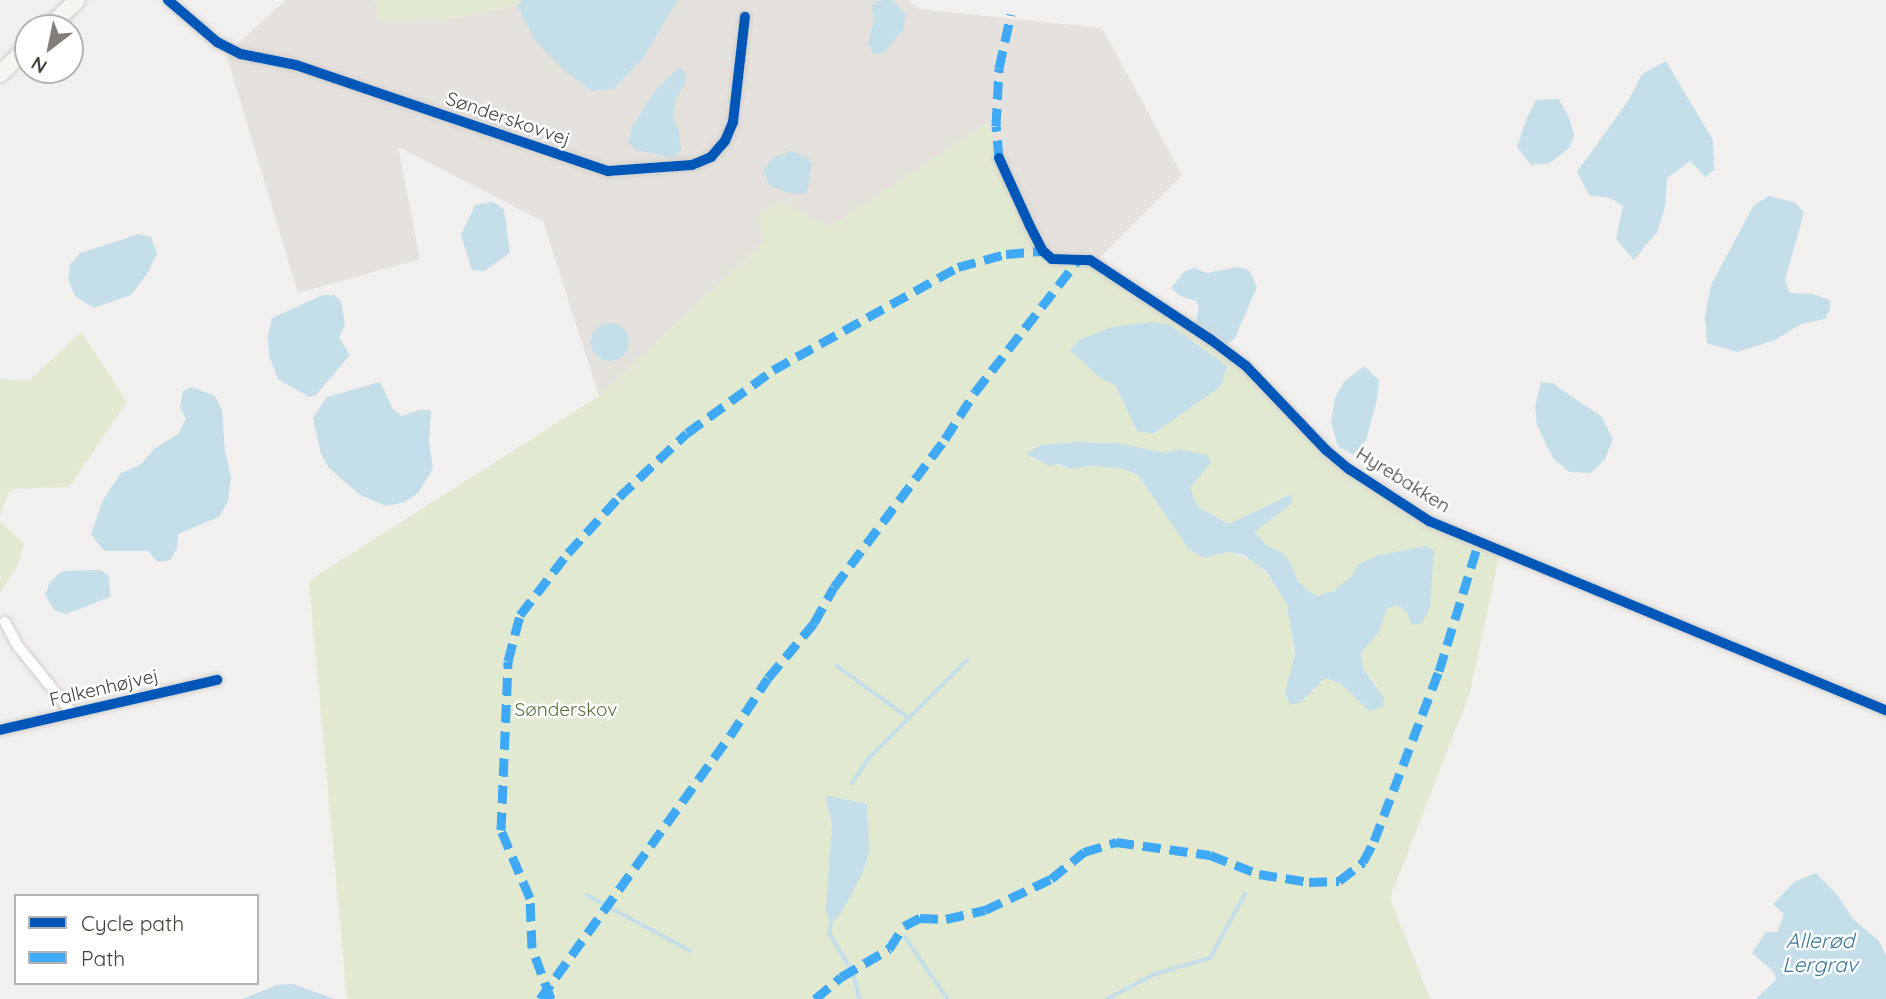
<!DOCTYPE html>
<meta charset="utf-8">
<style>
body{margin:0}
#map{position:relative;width:1886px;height:999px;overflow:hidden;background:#f2f0ee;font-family:Quicksand,sans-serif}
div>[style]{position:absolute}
.residential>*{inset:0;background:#e5e1dc}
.green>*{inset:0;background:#e2e9d1}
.water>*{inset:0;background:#c4deea}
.round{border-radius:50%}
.stream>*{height:3.5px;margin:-1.75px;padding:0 1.75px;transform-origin:1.75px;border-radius:1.75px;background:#c4deea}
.roads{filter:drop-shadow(0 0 2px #d0cecb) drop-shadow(0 0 2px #d0cecb)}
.street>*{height:10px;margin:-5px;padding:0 5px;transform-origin:5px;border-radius:5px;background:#fdfdfc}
.secondary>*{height:16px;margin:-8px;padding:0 8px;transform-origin:8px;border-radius:8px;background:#f7f5f1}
.quiet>*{height:9px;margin-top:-4.5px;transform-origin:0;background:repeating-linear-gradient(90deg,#3fa9f5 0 18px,transparent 0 27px)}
.cycleway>*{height:10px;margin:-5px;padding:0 5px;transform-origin:5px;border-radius:5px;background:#0057b8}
span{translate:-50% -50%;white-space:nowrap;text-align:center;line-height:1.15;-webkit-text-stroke:5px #fff;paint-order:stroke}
.street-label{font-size:19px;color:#47413a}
.park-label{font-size:19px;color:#517334}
.water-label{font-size:21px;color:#3b7898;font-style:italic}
.legend{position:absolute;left:14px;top:894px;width:245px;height:91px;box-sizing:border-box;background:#fff;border:2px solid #b5b3b0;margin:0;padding:9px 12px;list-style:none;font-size:21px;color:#47413a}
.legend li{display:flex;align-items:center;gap:14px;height:35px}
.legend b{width:35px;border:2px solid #b5b3b0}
.north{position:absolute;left:14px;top:14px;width:70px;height:70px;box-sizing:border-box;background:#fff;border:2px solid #b5b3b0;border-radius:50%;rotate:212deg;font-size:19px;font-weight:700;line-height:28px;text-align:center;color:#47413a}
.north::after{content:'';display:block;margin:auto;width:24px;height:32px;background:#837e79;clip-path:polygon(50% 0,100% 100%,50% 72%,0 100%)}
</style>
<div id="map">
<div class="residential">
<i style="clip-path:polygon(286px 0,375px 0,380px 20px,447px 19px,517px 5px,534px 39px,592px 91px,614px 89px,643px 58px,678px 0,907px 0,920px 9px,1102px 28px,1182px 175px,1092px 265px,1051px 261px,994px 160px,989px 122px,830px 227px,764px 242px,599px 396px,543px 221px,398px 147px,420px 259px,298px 293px,226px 54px)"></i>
</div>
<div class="green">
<i style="clip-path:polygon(375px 0,523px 0,517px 5px,447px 19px,380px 21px)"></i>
<i style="clip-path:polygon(evenodd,989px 122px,994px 160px,1051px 261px,1092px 265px,1219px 350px,1253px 377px,1346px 471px,1499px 556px,1470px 692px,1390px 898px,1430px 999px,347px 999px,309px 581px,599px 396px,764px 242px,758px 217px,780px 201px,830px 227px,989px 122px,1152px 322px,1170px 325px,1227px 366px,1221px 386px,1153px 434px,1137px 431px,1115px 385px,1070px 350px,1079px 340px,1152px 322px,989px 122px,1076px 442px,1117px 443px,1166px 453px,1179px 449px,1207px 455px,1210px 462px,1191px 487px,1193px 497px,1199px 506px,1229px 524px,1290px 494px,1292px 503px,1255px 532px,1266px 545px,1283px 553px,1291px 564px,1298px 582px,1316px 596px,1334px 591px,1379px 555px,1426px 546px,1433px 550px,1430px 607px,1407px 613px,1398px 605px,1387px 608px,1379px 632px,1361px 653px,1363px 668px,1377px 685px,1369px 711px,1341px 684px,1325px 678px,1301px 702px,1287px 604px,1279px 588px,1255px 561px,1229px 552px,1204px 558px,1166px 516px,1138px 475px,1121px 468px,1088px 466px,1071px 469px,1030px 459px,1041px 445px,1076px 442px,989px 122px,825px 795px,867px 804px,869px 851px,864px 870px,827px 918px,832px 824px,825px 795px)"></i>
<i style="clip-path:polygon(81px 332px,127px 402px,69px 487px,10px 489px,0 516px,0 379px,29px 381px)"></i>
<i style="clip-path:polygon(0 521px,24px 544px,17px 566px,0 593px)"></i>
</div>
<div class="water">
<i style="clip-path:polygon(523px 0,678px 0,643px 58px,614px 89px,592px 91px,566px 72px,534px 39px,517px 5px)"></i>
<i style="clip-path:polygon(892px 0,906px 14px,903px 30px,884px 53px,873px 54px,868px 43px,874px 21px,872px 7px,876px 1px)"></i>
<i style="clip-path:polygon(1666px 61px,1713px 140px,1714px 170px,1705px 177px,1690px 161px,1667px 178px,1665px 207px,1657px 232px,1634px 260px,1616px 239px,1623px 206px,1610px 198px,1589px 195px,1577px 172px,1628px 101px,1642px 74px)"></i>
<i style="clip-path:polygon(679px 67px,685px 72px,685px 83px,675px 101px,673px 118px,679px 131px,681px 150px,673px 158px,637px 150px,628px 143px,632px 127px,657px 88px)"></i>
<i style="clip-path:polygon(1559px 99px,1570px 120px,1574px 136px,1569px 148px,1550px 163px,1531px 165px,1517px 147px,1526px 120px,1536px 100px)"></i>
<i style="clip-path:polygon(791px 151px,808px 158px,812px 164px,807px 194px,788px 193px,769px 185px,764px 170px,771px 159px)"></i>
<i style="clip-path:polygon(1769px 196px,1794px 202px,1804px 212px,1785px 280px,1790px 293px,1812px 294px,1830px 300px,1830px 310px,1825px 319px,1801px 324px,1775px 340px,1737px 352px,1707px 343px,1705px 316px,1711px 285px,1754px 205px)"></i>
<i style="clip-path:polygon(493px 202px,504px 209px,510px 253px,484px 271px,472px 270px,461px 235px,475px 205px)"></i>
<i style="clip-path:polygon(139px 234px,151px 237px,157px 254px,147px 274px,131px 295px,94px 308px,75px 296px,68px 279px,70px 265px,80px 253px)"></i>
<i style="clip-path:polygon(1238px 267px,1249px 270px,1257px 287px,1235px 338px,1226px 345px,1195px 324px,1199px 307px,1196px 301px,1180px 296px,1171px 288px,1184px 272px,1194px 268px,1207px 273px)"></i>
<i style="clip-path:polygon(323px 295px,334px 295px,341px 301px,345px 325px,339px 337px,350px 355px,315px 396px,309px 397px,278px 379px,269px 356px,268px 336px,272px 318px)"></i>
<i style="clip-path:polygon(1152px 322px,1170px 325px,1227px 366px,1221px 386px,1153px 434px,1137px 431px,1115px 385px,1100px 378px,1070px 350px,1079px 340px,1112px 327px)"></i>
<i class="round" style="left:591px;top:323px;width:38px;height:38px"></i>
<i style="clip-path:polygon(1364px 366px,1379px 380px,1377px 400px,1366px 440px,1353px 455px,1338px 446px,1331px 423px,1335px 397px,1345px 381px)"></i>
<i style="clip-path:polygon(380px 382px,393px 409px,402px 416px,419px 410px,431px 410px,429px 442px,433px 469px,418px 493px,405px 502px,386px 506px,360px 495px,329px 468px,321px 454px,313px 418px,327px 397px)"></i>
<i style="clip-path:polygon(1541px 382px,1552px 383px,1602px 417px,1613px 439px,1605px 459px,1591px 473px,1569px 472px,1553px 458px,1537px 426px,1535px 407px)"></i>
<i style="clip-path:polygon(192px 387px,215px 396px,222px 410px,225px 451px,231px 476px,228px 501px,219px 517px,178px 534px,177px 549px,170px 560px,158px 562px,148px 551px,104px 551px,91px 534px,103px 500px,121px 473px,140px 465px,154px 449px,178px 434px,186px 419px,180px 407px,183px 391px)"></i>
<i style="clip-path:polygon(1076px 442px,1117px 443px,1166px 453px,1179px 449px,1207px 455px,1211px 462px,1191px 487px,1193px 497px,1199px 507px,1229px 524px,1291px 494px,1292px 503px,1255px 532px,1266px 545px,1283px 553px,1291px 564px,1298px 582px,1316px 596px,1334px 591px,1353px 575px,1358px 564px,1379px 555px,1426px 546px,1434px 550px,1430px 607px,1422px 623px,1412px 625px,1407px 613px,1398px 605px,1387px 608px,1379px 632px,1361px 653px,1363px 668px,1384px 698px,1382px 708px,1369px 711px,1341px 684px,1325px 678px,1301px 702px,1290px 705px,1285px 693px,1295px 654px,1287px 604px,1266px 571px,1244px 555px,1229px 552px,1204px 558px,1189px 549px,1138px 475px,1121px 468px,1088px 466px,1071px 469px,1058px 464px,1050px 466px,1026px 454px,1041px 445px)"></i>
<i style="clip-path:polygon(101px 570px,109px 576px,110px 597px,66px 614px,54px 610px,45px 595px,50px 582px,62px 571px)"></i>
<i style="clip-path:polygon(825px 795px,867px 804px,868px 824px,869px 851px,864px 870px,844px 908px,837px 918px,829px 921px,826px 910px,832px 824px)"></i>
<i style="clip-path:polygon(1816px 873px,1836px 893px,1853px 919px,1879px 941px,1886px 956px,1886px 999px,1756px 999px,1776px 980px,1773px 971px,1752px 953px,1766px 932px,1777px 932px,1784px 914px,1773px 904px,1794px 882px)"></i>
<i style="clip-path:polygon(293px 984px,335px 999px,242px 999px,277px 985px)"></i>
</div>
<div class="stream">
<i style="left:837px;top:666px;width:89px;rotate:35.8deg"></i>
<i style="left:852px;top:783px;width:29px;rotate:-56deg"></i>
<i style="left:868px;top:759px;width:141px;rotate:-45deg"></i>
<i style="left:588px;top:895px;width:21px;rotate:29deg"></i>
<i style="left:611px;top:908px;width:91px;rotate:28.3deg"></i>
<i style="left:832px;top:920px;width:14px;rotate:98deg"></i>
<i style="left:830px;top:934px;width:39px;rotate:59deg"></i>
<i style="left:905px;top:937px;width:75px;rotate:55.3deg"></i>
<i style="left:854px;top:975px;width:25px;rotate:76deg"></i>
<i style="left:1107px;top:999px;width:54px;rotate:-27.5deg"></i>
<i style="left:1155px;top:974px;width:57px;rotate:-16.2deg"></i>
<i style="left:1210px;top:958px;width:73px;rotate:-61.3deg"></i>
</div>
<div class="roads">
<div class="street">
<i style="left:168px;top:0;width:65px;rotate:40.6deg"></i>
<i style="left:217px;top:42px;width:27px;rotate:27deg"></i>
<i style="left:241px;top:54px;width:56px;rotate:11.3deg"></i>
<i style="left:296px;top:65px;width:330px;rotate:18.8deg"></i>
<i style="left:608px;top:171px;width:84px;rotate:-4.1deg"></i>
<i style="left:692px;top:165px;width:21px;rotate:-23deg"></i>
<i style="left:711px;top:157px;width:21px;rotate:-49deg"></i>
<i style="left:725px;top:141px;width:21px;rotate:-67deg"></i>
<i style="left:733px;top:122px;width:106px;rotate:-83.5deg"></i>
<i style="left:999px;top:158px;width:75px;rotate:65.5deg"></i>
<i style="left:1030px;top:226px;width:28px;rotate:63deg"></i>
<i style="left:1043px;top:251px;width:12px;rotate:42deg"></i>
<i style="left:1052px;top:259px;width:38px;rotate:2deg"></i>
<i style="left:1090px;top:260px;width:144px;rotate:33.4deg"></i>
<i style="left:1210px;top:339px;width:45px;rotate:36.9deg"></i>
<i style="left:1246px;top:366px;width:116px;rotate:46.4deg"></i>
<i style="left:1326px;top:450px;width:30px;rotate:40deg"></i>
<i style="left:1349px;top:469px;width:95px;rotate:33deg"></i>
<i style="left:1429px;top:521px;width:495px;rotate:22.5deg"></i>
<i style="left:5px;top:622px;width:27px;rotate:62deg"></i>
<i style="left:18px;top:646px;width:86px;rotate:51.1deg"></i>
<i style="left:0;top:730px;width:223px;rotate:-13deg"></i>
</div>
<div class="secondary">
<i style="left:48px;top:28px;width:40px;rotate:-44deg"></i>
<i style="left:0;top:74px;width:39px;rotate:-44deg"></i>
</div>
</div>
<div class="quiet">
<i style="left:999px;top:158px;width:32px;rotate:-95deg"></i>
<i style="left:996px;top:126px;width:58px;rotate:-87deg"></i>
<i style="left:999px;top:68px;width:55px;rotate:-77.5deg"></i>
<i style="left:540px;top:999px;width:324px;rotate:-54.2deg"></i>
<i style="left:730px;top:736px;width:69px;rotate:-56.8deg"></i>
<i style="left:768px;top:678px;width:72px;rotate:-50.1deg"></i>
<i style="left:814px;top:623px;width:41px;rotate:-60.9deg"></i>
<i style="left:834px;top:587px;width:185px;rotate:-53.1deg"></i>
<i style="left:945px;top:439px;width:56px;rotate:-57.4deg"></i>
<i style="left:975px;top:392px;width:167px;rotate:-52deg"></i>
<i style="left:551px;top:999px;width:54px;rotate:-110.4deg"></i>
<i style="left:532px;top:948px;width:50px;rotate:-92.3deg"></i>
<i style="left:530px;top:898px;width:74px;rotate:-113.1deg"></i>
<i style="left:501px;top:830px;width:169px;rotate:-87.6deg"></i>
<i style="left:508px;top:661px;width:48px;rotate:-75.4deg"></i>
<i style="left:520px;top:615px;width:78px;rotate:-52.3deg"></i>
<i style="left:568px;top:553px;width:76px;rotate:-47.7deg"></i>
<i style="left:619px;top:497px;width:93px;rotate:-43.3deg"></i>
<i style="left:687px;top:433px;width:107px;rotate:-36.2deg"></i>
<i style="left:773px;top:370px;width:212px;rotate:-29.1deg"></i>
<i style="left:958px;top:267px;width:50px;rotate:-15.2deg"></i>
<i style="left:1006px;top:254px;width:37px;rotate:-5deg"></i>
<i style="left:815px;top:999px;width:34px;rotate:-40deg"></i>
<i style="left:841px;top:977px;width:56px;rotate:-30.3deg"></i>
<i style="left:889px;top:949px;width:27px;rotate:-57deg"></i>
<i style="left:904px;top:926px;width:18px;rotate:-27deg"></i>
<i style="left:920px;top:918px;width:26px;rotate:2deg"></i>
<i style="left:946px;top:919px;width:40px;rotate:-13deg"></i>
<i style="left:985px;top:910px;width:73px;rotate:-25.2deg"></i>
<i style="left:1051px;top:879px;width:43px;rotate:-39.3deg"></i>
<i style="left:1084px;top:852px;width:34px;rotate:-17deg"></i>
<i style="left:1116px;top:842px;width:95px;rotate:7.9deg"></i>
<i style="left:1210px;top:855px;width:53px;rotate:21.2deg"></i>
<i style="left:1259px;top:874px;width:51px;rotate:9.1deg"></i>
<i style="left:1309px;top:882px;width:30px;rotate:-2deg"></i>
<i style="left:1339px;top:881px;width:31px;rotate:-38deg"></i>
<i style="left:1363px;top:862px;width:24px;rotate:-62deg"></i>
<i style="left:1374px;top:841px;width:182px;rotate:-69.1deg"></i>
<i style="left:1439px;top:671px;width:136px;rotate:-72.9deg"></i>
</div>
<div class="cycleway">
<i style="left:168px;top:0;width:65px;rotate:40.6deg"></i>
<i style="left:217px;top:42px;width:27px;rotate:27deg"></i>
<i style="left:241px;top:54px;width:56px;rotate:11.3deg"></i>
<i style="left:296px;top:65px;width:330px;rotate:18.8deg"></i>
<i style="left:608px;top:171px;width:84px;rotate:-4.1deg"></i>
<i style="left:692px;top:165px;width:21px;rotate:-23deg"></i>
<i style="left:711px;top:157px;width:21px;rotate:-49deg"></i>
<i style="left:725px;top:141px;width:21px;rotate:-67deg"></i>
<i style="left:733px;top:122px;width:106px;rotate:-83.5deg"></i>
<i style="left:999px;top:158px;width:75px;rotate:65.5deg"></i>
<i style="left:1030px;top:226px;width:28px;rotate:63deg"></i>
<i style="left:1043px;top:251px;width:12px;rotate:42deg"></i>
<i style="left:1052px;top:259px;width:38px;rotate:2deg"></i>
<i style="left:1090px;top:260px;width:144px;rotate:33.4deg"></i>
<i style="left:1210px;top:339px;width:45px;rotate:36.9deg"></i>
<i style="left:1246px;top:366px;width:116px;rotate:46.4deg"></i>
<i style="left:1326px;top:450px;width:30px;rotate:40deg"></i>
<i style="left:1349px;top:469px;width:95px;rotate:33deg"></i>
<i style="left:1429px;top:521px;width:495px;rotate:22.5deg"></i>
<i style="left:0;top:730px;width:223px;rotate:-13deg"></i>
</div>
<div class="street-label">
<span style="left:508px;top:119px;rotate:19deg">Sønderskovvej</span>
<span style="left:1403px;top:480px;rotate:32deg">Hyrebakken</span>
<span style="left:104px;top:688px;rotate:-13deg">Falkenhøjvej</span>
</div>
<div class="park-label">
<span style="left:566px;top:710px">Sønderskov</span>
</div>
<div class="water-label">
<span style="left:1820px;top:952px">Allerød<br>Lergrav</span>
</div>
<ul class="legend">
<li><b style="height:9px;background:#0057b8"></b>Cycle path</li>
<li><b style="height:9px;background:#3fa9f5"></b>Path</li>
</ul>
<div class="north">N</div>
</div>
